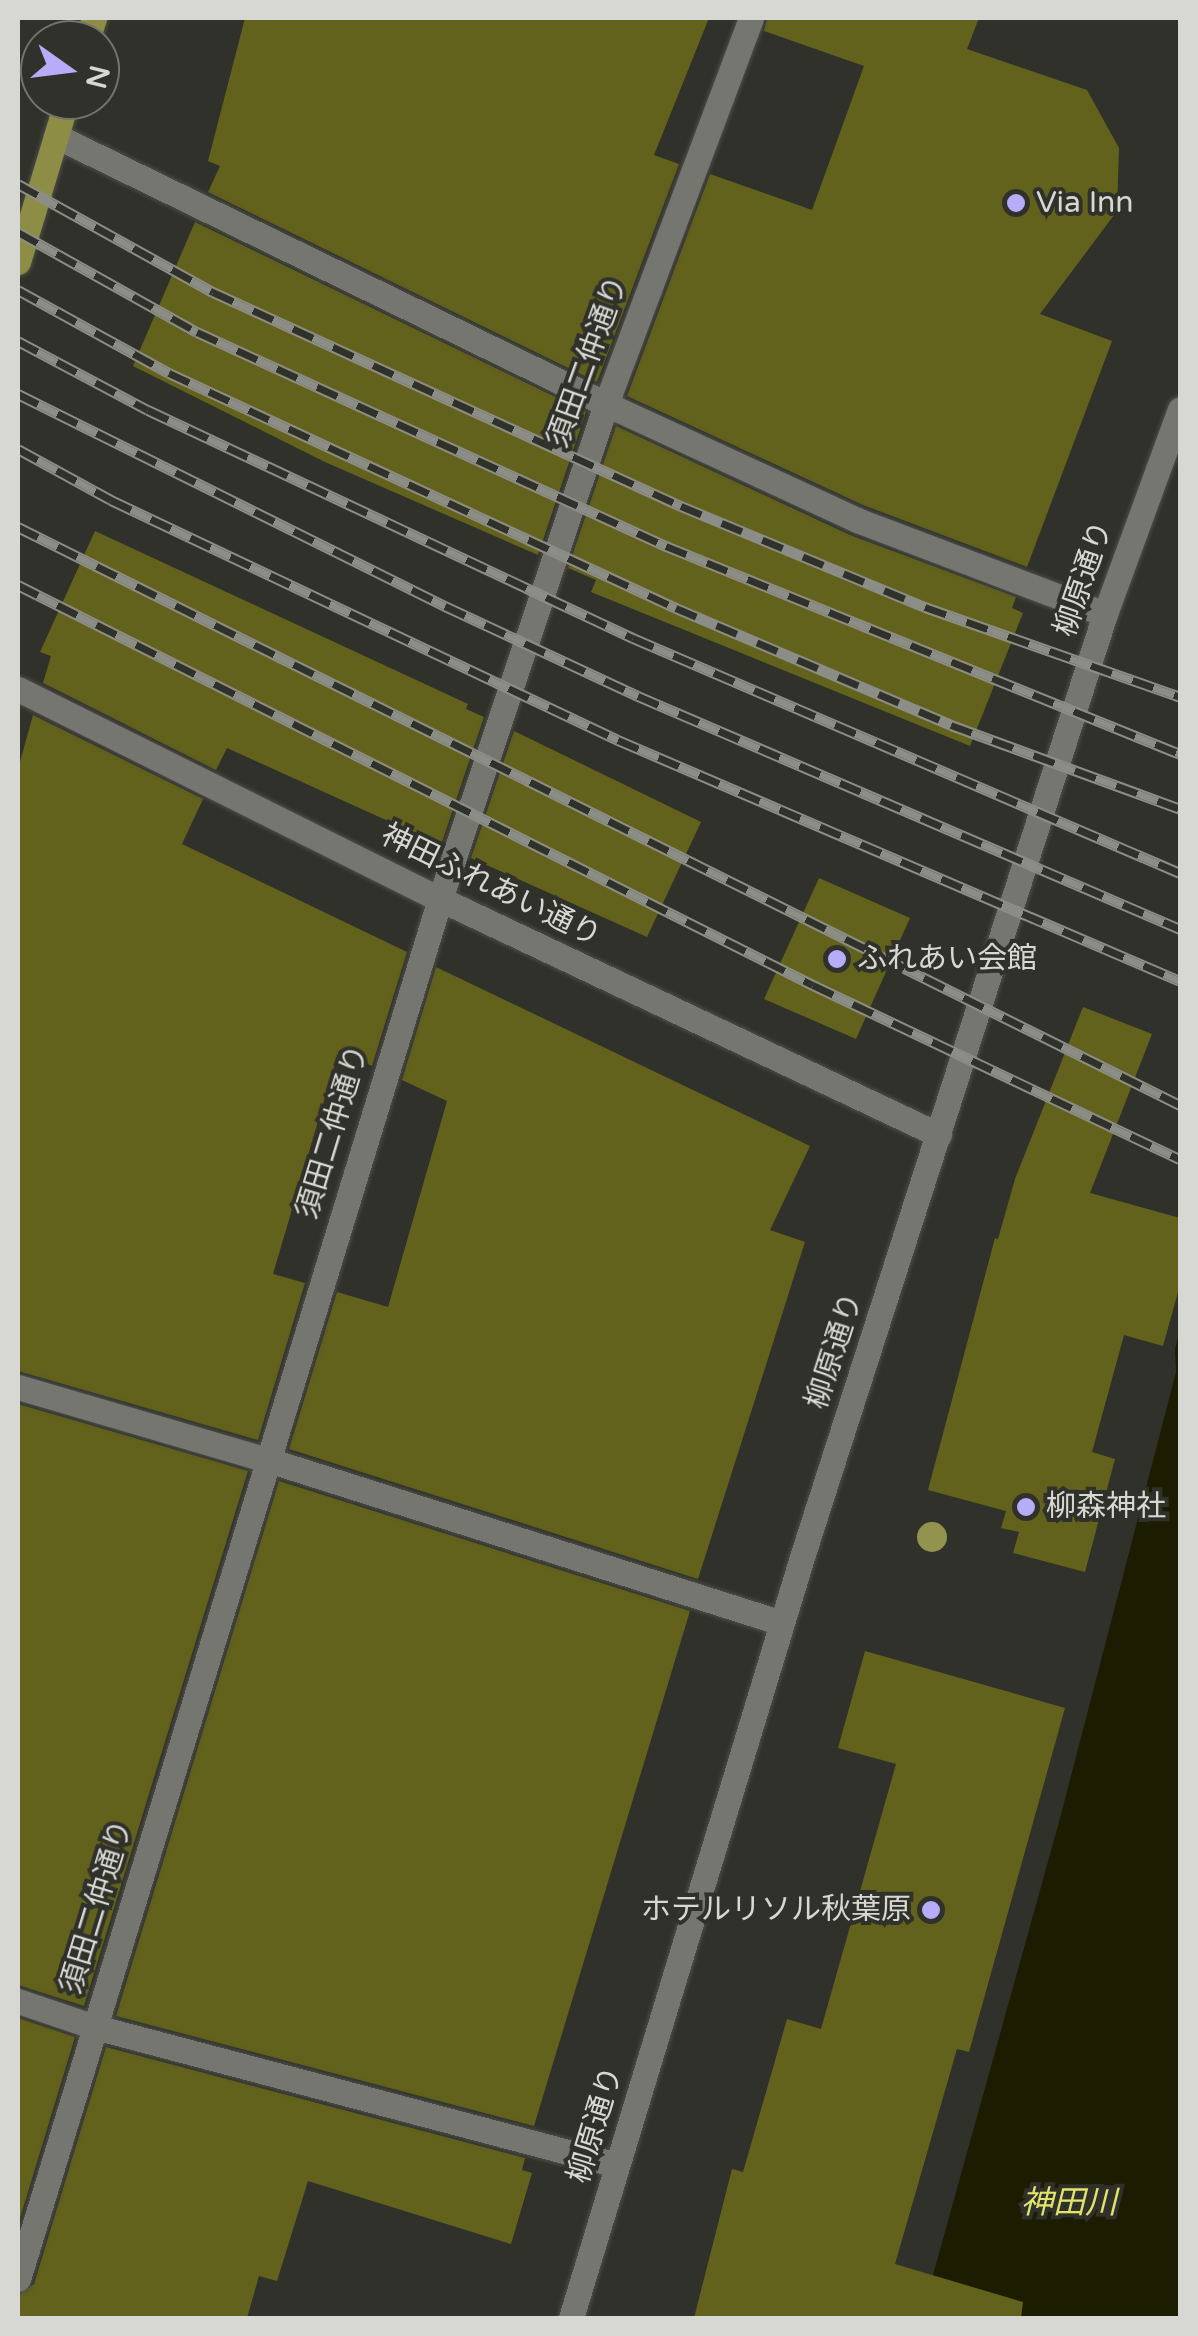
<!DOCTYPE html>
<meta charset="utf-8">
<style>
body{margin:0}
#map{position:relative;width:1198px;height:2336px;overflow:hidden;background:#31312b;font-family:"Varela Round","Noto Sans JP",sans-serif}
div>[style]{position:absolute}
.water>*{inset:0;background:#1c1c01}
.building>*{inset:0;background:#62621c}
.roads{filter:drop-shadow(0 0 2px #4e4e49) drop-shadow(0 0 2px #4e4e49)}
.minor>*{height:25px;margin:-12.5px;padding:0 12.5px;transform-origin:12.5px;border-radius:12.5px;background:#75766f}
.major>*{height:25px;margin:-12.5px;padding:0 12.5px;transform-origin:12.5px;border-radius:12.5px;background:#8d8d46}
.rail>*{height:11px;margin-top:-5.5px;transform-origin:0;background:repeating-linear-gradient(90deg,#31312b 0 22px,#8d8d88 0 44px);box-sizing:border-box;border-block:2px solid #8d8d88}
.trees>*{width:30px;height:30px;margin:-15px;border-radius:50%;background:#93934f}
.dots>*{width:28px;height:28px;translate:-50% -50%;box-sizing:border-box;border:5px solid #31312b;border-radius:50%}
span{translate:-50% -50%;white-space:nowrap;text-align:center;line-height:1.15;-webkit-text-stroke:8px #31312b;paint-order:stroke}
.poi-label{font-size:30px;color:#d7d7d3}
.left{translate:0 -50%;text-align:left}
.right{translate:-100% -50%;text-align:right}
.street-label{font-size:30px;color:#d7d7d3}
.water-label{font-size:32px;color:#e1e36b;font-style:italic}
.frame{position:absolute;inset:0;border:20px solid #d7d7d3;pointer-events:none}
.north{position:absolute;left:20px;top:20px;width:100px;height:100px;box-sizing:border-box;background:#31312b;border:2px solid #73736e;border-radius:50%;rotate:104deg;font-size:28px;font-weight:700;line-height:40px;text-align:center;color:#d7d7d3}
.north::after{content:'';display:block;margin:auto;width:35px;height:45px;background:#b6acf8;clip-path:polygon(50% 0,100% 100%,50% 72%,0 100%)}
</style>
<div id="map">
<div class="water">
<i style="clip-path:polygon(1180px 1329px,1180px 2318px,921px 2318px,1059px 1822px,1176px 1372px,1175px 1349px)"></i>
</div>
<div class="building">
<i style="clip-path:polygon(245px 18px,709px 18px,654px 155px,679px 164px,597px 382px,208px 192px,220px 166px,208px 161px)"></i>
<i style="clip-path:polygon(767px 18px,979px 18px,967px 49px,1087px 90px,1119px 148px,1117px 211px,1040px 314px,1112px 341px,1027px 567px,863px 505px,627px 396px,710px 174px,812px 210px,864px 66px,764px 31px)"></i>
<i style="clip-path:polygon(195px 222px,586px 412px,538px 555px,325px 462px,133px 366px)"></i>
<i style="clip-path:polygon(616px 426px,850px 535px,1016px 597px,1012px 608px,1023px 613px,970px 746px,591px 592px,596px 580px,568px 568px)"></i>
<i style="clip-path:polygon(95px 531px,468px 704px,466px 709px,484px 717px,441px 845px,227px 748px,216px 770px,43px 683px,51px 656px,40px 652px)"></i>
<i style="clip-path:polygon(33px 715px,203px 799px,182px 844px,407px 952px,372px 1066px,339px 1050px,273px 1274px,305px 1283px,258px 1440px,18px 1371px,18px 769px)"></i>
<i style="clip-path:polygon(514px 731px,701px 822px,647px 937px,471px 858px)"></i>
<i style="clip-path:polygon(819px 878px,910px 918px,856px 1039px,764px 999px)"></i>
<i style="clip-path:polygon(436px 967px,810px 1146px,770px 1230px,805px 1242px,698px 1579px,289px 1449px,337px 1292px,388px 1307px,447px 1101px,402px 1080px)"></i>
<i style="clip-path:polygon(1083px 1007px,1152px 1034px,1090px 1193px,1180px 1218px,1180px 1285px,1163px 1346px,1124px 1335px,1092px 1452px,1115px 1459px,1085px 1572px,1013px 1553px,1019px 1532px,1001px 1528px,1006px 1511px,928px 1490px,995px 1238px,998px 1239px,1015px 1179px)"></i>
<i style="clip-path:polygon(18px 1404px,248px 1471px,84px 2006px,18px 1985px)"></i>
<i style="clip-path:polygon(279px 1481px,690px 1611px,534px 2126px,116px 2016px)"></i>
<i style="clip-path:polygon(865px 1651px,1065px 1708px,969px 2052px,957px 2049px,895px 2264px,1023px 2302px,1021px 2318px,694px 2318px,732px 2169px,743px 2172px,787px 2019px,821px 2029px,896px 1764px,838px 1748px)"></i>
<i style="clip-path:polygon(18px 2018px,75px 2037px,18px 2225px)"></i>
<i style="clip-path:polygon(106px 2047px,525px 2158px,522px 2170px,532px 2173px,511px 2244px,308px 2181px,277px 2281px,259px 2276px,247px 2318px,18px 2318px,18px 2295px,34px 2284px)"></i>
</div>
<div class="roads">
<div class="minor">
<i style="left:56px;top:136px;width:612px;rotate:25.98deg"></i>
<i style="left:606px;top:404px;width:277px;rotate:24.8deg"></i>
<i style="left:857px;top:520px;width:265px;rotate:20.8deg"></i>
<i style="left:18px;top:689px;width:471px;rotate:26.5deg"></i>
<i style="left:440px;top:899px;width:552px;rotate:25.31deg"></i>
<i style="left:18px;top:1387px;width:257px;rotate:16.3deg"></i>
<i style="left:265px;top:1459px;width:542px;rotate:17.6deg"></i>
<i style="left:18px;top:2001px;width:81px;rotate:18.7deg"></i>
<i style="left:95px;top:2027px;width:540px;rotate:14.81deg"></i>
<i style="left:18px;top:2279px;width:1443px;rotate:-73deg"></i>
<i style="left:440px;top:899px;width:522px;rotate:-71.46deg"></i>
<i style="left:606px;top:404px;width:412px;rotate:-69.4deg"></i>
<i style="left:571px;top:2318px;width:798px;rotate:-73.11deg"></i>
<i style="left:803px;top:1554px;width:987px;rotate:-72.19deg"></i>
<i style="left:1105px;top:614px;width:218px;rotate:-69.9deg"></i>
</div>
<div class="major">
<i style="left:87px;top:40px;width:23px;rotate:-72deg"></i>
<i style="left:18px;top:262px;width:169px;rotate:-73.2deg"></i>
</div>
</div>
<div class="rail">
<i style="left:18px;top:184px;width:223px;rotate:29deg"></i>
<i style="left:213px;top:292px;width:515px;rotate:24.57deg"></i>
<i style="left:681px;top:506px;width:264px;rotate:22.5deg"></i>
<i style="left:925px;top:607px;width:270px;rotate:19.4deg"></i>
<i style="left:18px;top:232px;width:205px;rotate:29.2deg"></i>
<i style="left:197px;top:332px;width:516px;rotate:24.53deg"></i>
<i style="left:666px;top:546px;width:554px;rotate:22.03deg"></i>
<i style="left:18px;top:290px;width:172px;rotate:28.8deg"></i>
<i style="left:169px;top:373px;width:559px;rotate:24.87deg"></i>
<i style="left:676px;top:608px;width:299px;rotate:23deg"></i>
<i style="left:951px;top:725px;width:244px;rotate:20.1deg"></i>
<i style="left:18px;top:341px;width:147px;rotate:28deg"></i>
<i style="left:148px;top:410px;width:536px;rotate:25.18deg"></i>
<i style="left:633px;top:638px;width:595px;rotate:23.25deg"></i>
<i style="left:18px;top:394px;width:477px;rotate:26.4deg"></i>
<i style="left:445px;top:606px;width:213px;rotate:25deg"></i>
<i style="left:638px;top:696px;width:590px;rotate:23.26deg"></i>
<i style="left:18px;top:449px;width:106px;rotate:28.7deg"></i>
<i style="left:111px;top:500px;width:561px;rotate:25.33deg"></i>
<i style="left:618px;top:740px;width:611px;rotate:23.21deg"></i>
<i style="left:18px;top:527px;width:1298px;rotate:26.45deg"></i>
<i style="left:18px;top:585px;width:890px;rotate:26.71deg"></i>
<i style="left:813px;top:985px;width:406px;rotate:25.4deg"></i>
</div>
<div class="trees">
<i style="left:932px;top:1537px"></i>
</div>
<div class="dots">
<i style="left:1016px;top:203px;background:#b6acf8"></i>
<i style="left:837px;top:959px;background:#b6acf8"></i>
<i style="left:1026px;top:1507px;background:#b6acf8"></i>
<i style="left:931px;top:1910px;background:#b6acf8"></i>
</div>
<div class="poi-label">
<span class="left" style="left:1036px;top:203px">Via Inn</span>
<span class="left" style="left:857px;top:959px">ふれあい会館</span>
<span class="left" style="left:1046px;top:1507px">柳森神社</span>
<span class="right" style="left:911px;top:1910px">ホテルリソル秋葉原</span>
</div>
<div class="street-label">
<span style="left:588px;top:362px;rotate:-70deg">須田二仲通り</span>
<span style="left:1084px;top:579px;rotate:-71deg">柳原通り</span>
<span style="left:491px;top:886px;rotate:26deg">神田ふれあい通り</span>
<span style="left:333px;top:1132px;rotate:-73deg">須田二仲通り</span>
<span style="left:835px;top:1351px;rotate:-72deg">柳原通り</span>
<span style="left:97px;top:1907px;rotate:-73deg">須田二仲通り</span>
<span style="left:596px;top:2125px;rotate:-73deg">柳原通り</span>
</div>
<div class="water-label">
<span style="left:1069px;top:2203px">神田川</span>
</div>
<div class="frame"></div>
<div class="north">N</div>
</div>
